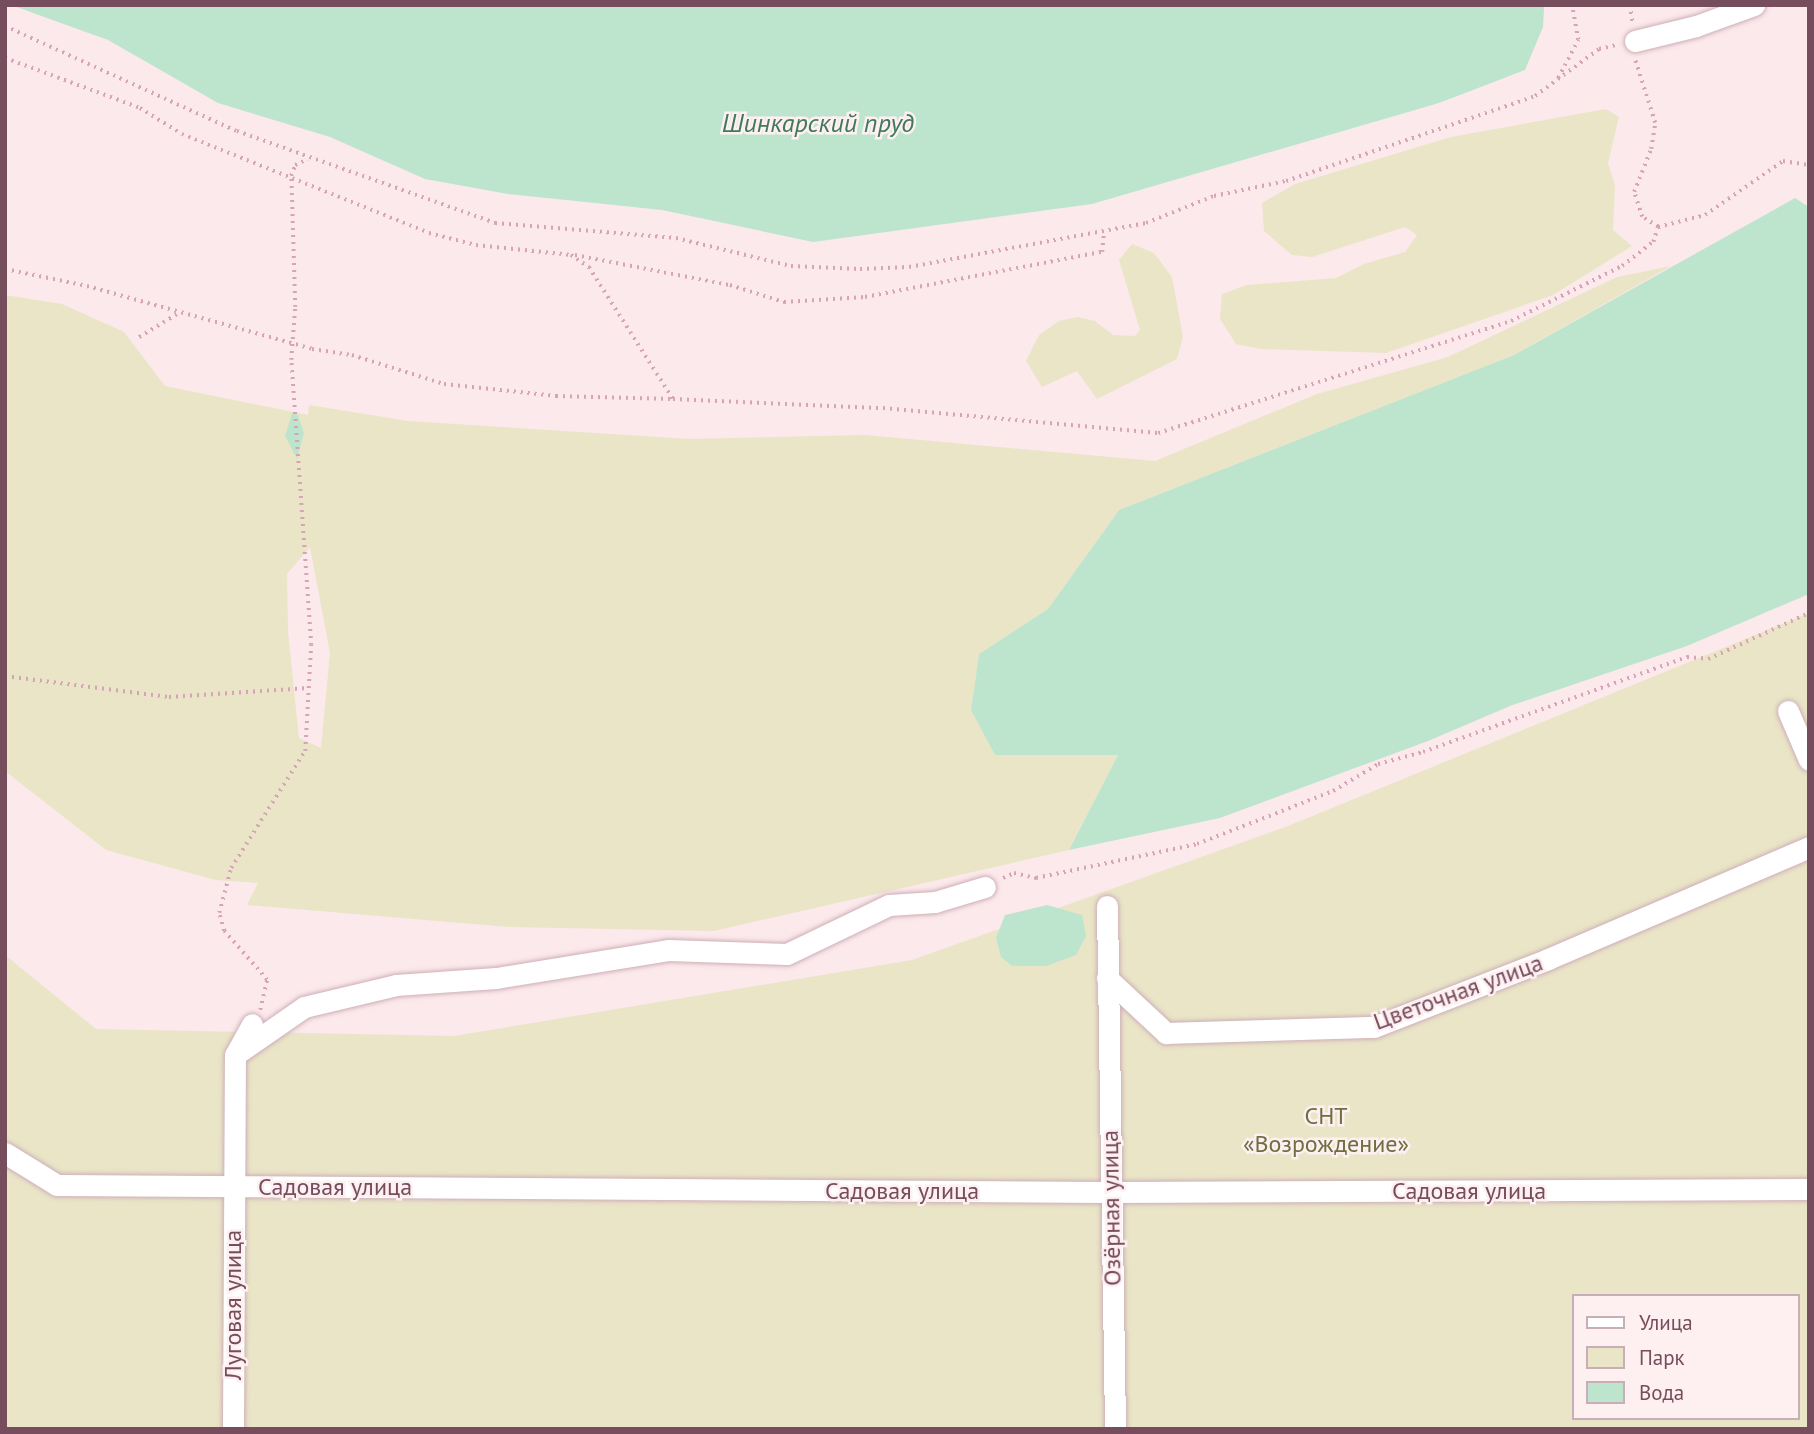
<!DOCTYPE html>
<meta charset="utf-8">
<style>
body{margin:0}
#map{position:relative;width:1814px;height:1434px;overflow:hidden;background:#fce9eb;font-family:"PT Sans",sans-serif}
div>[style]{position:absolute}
.green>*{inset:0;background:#eae5c7}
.water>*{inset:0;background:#bde5ce}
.path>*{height:3.5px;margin-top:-1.75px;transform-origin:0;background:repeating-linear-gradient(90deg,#d6a4b6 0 2px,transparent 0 7px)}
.roads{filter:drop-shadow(0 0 2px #ceafb8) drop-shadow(0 0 2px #ceafb8)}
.minor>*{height:21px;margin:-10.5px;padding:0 10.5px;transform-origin:10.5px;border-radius:10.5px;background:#fff}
span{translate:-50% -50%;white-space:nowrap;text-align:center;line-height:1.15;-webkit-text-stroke:5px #feeff1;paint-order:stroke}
.street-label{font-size:24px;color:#764d5d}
.park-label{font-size:24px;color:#6f6e3f}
.water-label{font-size:26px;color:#407a59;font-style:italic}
.frame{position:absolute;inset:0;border:7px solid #764d5d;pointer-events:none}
.legend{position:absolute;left:1572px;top:1294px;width:228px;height:126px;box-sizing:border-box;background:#feeff1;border:2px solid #c8aeb6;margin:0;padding:9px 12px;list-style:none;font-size:21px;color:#764d5d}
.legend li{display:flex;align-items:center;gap:14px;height:35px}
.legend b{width:35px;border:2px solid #c8aeb6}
</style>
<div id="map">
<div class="green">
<i style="clip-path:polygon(1606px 109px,1619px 117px,1608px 163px,1615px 186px,1613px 230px,1632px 246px,1553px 295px,1386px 353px,1260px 349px,1236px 344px,1220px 319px,1222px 294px,1247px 285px,1336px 278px,1364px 264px,1405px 252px,1417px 235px,1405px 227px,1312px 257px,1292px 255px,1264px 231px,1262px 203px,1295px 184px,1451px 137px)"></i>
<i style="clip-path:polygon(1132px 244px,1154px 253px,1172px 277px,1183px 337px,1177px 359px,1097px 399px,1077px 371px,1042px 387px,1026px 361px,1039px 335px,1059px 321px,1078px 317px,1095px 321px,1113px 335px,1135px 336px,1140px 330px,1119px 260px)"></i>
<i style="clip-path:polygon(evenodd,1671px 266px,1514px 355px,1119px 510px,1048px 609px,979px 654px,971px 710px,1118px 755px,1069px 850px,714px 931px,509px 927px,247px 905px,258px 883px,216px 880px,106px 850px,5px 771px,5px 295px,62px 304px,124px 332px,165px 386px,308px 415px,309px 405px,408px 421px,690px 439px,865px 435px,1155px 461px,1317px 394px,1448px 357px,1617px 277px,1671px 266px,310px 547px,330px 653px,321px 748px,299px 738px,288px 632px,287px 574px,310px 547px)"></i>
<i style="clip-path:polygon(evenodd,1809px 613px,1809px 1429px,5px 1429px,5px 955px,96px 1029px,454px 1036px,912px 960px,1288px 826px,1809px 613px,1574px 1296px,1798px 1296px,1798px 1418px,1574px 1418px,1574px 1296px)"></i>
</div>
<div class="water">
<i style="clip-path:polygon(11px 5px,1543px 5px,1544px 9px,1543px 27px,1525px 70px,1439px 103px,1092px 204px,813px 242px,662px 210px,508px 194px,425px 179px,330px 137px,218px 103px,108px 40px)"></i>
<i style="clip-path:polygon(1795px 198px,1809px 207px,1809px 594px,1687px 646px,1510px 706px,1428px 741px,1220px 818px,1069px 850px,1118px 755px,995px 755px,971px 710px,979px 654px,1048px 609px,1119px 510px,1514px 355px)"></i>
<i style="clip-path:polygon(292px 413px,298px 415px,304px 433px,297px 459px,285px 436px)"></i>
<i style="clip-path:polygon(1047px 905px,1082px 915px,1086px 936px,1076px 955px,1046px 966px,1012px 966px,1001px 957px,996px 938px,1005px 915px)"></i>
</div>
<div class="path">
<i style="left:1630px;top:5px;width:19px;rotate:81deg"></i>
<i style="left:5px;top:26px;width:255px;rotate:24.4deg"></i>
<i style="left:237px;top:131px;width:274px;rotate:19.6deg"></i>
<i style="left:495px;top:223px;width:182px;rotate:4.7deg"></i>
<i style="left:676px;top:238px;width:118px;rotate:13.7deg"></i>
<i style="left:791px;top:266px;width:69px;rotate:2.5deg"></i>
<i style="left:860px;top:269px;width:49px;rotate:-2.3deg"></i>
<i style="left:909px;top:267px;width:241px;rotate:-10.5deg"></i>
<i style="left:1146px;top:223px;width:73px;rotate:-21.7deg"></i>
<i style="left:1214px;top:196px;width:74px;rotate:-11.8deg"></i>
<i style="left:1286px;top:181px;width:263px;rotate:-18.8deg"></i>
<i style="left:1535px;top:96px;width:79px;rotate:-36.3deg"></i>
<i style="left:1599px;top:49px;width:17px;rotate:-13deg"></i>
<i style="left:5px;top:58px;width:144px;rotate:20.3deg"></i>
<i style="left:140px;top:108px;width:49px;rotate:31.8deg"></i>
<i style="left:182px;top:134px;width:266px;rotate:21.8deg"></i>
<i style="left:429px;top:233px;width:49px;rotate:14.3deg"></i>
<i style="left:476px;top:245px;width:96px;rotate:6deg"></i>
<i style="left:571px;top:255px;width:22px;rotate:34deg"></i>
<i style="left:589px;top:267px;width:156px;rotate:57.5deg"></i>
<i style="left:673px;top:399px;width:210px;rotate:2.5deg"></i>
<i style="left:883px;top:408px;width:276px;rotate:5.2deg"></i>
<i style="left:1158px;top:433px;width:370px;rotate:-17.6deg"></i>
<i style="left:1511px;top:321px;width:124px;rotate:-26.4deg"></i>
<i style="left:1622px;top:266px;width:39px;rotate:-38deg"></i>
<i style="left:1653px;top:242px;width:16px;rotate:-72deg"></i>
<i style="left:1658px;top:227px;width:19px;rotate:-148deg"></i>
<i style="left:1642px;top:217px;width:26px;rotate:-108deg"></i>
<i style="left:1634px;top:192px;width:46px;rotate:-68.4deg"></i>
<i style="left:1651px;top:149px;width:26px;rotate:-81deg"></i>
<i style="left:1655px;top:123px;width:66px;rotate:-107.6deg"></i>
<i style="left:1558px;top:78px;width:43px;rotate:-62.2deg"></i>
<i style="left:1578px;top:40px;width:36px;rotate:-100deg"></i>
<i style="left:1658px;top:227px;width:49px;rotate:-14.3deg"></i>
<i style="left:1705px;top:215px;width:95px;rotate:-34.7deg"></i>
<i style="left:1783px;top:161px;width:26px;rotate:9deg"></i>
<i style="left:575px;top:255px;width:158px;rotate:11deg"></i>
<i style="left:730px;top:285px;width:57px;rotate:17.5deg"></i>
<i style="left:784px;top:302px;width:81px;rotate:-3.5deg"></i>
<i style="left:865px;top:297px;width:241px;rotate:-10.8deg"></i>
<i style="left:1102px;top:252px;width:21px;rotate:-85deg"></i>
<i style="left:5px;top:269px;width:84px;rotate:11.7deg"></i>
<i style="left:87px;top:286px;width:234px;rotate:15.6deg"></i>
<i style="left:312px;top:349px;width:40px;rotate:8.5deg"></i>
<i style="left:352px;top:355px;width:96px;rotate:17.5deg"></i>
<i style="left:444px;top:384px;width:113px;rotate:6.1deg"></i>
<i style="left:556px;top:396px;width:117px;rotate:1.5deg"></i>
<i style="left:139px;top:337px;width:44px;rotate:-31.2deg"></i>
<i style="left:5px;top:676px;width:165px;rotate:7.3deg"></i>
<i style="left:169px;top:697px;width:139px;rotate:-3.7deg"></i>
<i style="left:1003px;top:878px;width:12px;rotate:-24deg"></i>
<i style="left:1014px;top:873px;width:23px;rotate:13deg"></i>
<i style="left:1036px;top:878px;width:165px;rotate:-11.9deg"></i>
<i style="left:1197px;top:844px;width:146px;rotate:-21.3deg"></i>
<i style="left:1333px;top:791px;width:52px;rotate:-31deg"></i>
<i style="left:1378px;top:764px;width:47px;rotate:-14.9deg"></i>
<i style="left:1423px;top:752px;width:281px;rotate:-19.8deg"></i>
<i style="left:1687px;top:657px;width:21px;rotate:5deg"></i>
<i style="left:1708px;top:659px;width:111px;rotate:-24.5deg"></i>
<i style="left:260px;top:1010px;width:31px;rotate:-77deg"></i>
<i style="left:267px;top:980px;width:65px;rotate:-131.3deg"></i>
<i style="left:224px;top:931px;width:19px;rotate:-106deg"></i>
<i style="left:219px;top:913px;width:47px;rotate:-75.1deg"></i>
<i style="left:231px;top:868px;width:138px;rotate:-57.7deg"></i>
<i style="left:305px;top:751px;width:106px;rotate:-86.8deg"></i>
<i style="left:311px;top:645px;width:286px;rotate:-94deg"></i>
<i style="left:291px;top:360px;width:53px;rotate:-85.7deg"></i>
<i style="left:295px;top:307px;width:131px;rotate:-91.7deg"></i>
<i style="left:291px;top:176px;width:12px;rotate:-70deg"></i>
<i style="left:295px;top:165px;width:14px;rotate:-25deg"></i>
</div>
<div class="roads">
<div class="minor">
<i style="left:1635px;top:41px;width:63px;rotate:-13.8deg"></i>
<i style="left:1696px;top:26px;width:62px;rotate:-19.9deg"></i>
<i style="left:1788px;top:711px;width:53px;rotate:66.8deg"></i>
<i style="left:1107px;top:906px;width:523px;rotate:89.12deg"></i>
<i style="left:1107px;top:978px;width:81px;rotate:43deg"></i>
<i style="left:1166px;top:1033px;width:208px;rotate:-1.7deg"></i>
<i style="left:1374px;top:1027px;width:187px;rotate:-21.3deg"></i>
<i style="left:1548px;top:959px;width:284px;rotate:-23.2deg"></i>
<i style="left:235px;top:1055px;width:84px;rotate:-34.8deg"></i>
<i style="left:304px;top:1007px;width:95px;rotate:-13.4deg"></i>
<i style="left:396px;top:985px;width:100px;rotate:-4deg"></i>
<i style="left:496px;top:978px;width:174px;rotate:-9.2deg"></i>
<i style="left:668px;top:950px;width:119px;rotate:1.9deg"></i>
<i style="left:787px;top:954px;width:113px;rotate:-25.7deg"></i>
<i style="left:889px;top:905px;width:46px;rotate:-3.7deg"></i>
<i style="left:935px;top:902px;width:52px;rotate:-16.7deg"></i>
<i style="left:5px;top:1153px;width:61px;rotate:31.6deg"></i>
<i style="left:57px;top:1185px;width:1053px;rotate:0.38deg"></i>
<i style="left:1110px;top:1192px;width:699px;rotate:-0.25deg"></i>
<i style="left:233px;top:1429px;width:374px;rotate:-89.7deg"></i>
<i style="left:235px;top:1055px;width:35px;rotate:-61deg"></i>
</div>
</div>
<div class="street-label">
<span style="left:1458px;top:992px;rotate:-20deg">Цветочная улица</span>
<span style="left:335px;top:1187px">Садовая улица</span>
<span style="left:902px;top:1191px">Садовая улица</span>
<span style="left:1469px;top:1191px">Садовая улица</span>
<span style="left:1111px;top:1208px;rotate:-91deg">Озёрная улица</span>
<span style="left:233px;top:1305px;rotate:-90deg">Луговая улица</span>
</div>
<div class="park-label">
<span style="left:1326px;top:1130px">СНТ<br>«Возрождение»</span>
</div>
<div class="water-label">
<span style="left:818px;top:123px">Шинкарский пруд</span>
</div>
<div class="frame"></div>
<ul class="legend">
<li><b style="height:9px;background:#fff"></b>Улица</li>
<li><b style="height:19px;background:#eae5c7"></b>Парк</li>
<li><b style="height:19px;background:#bde5ce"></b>Вода</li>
</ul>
</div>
